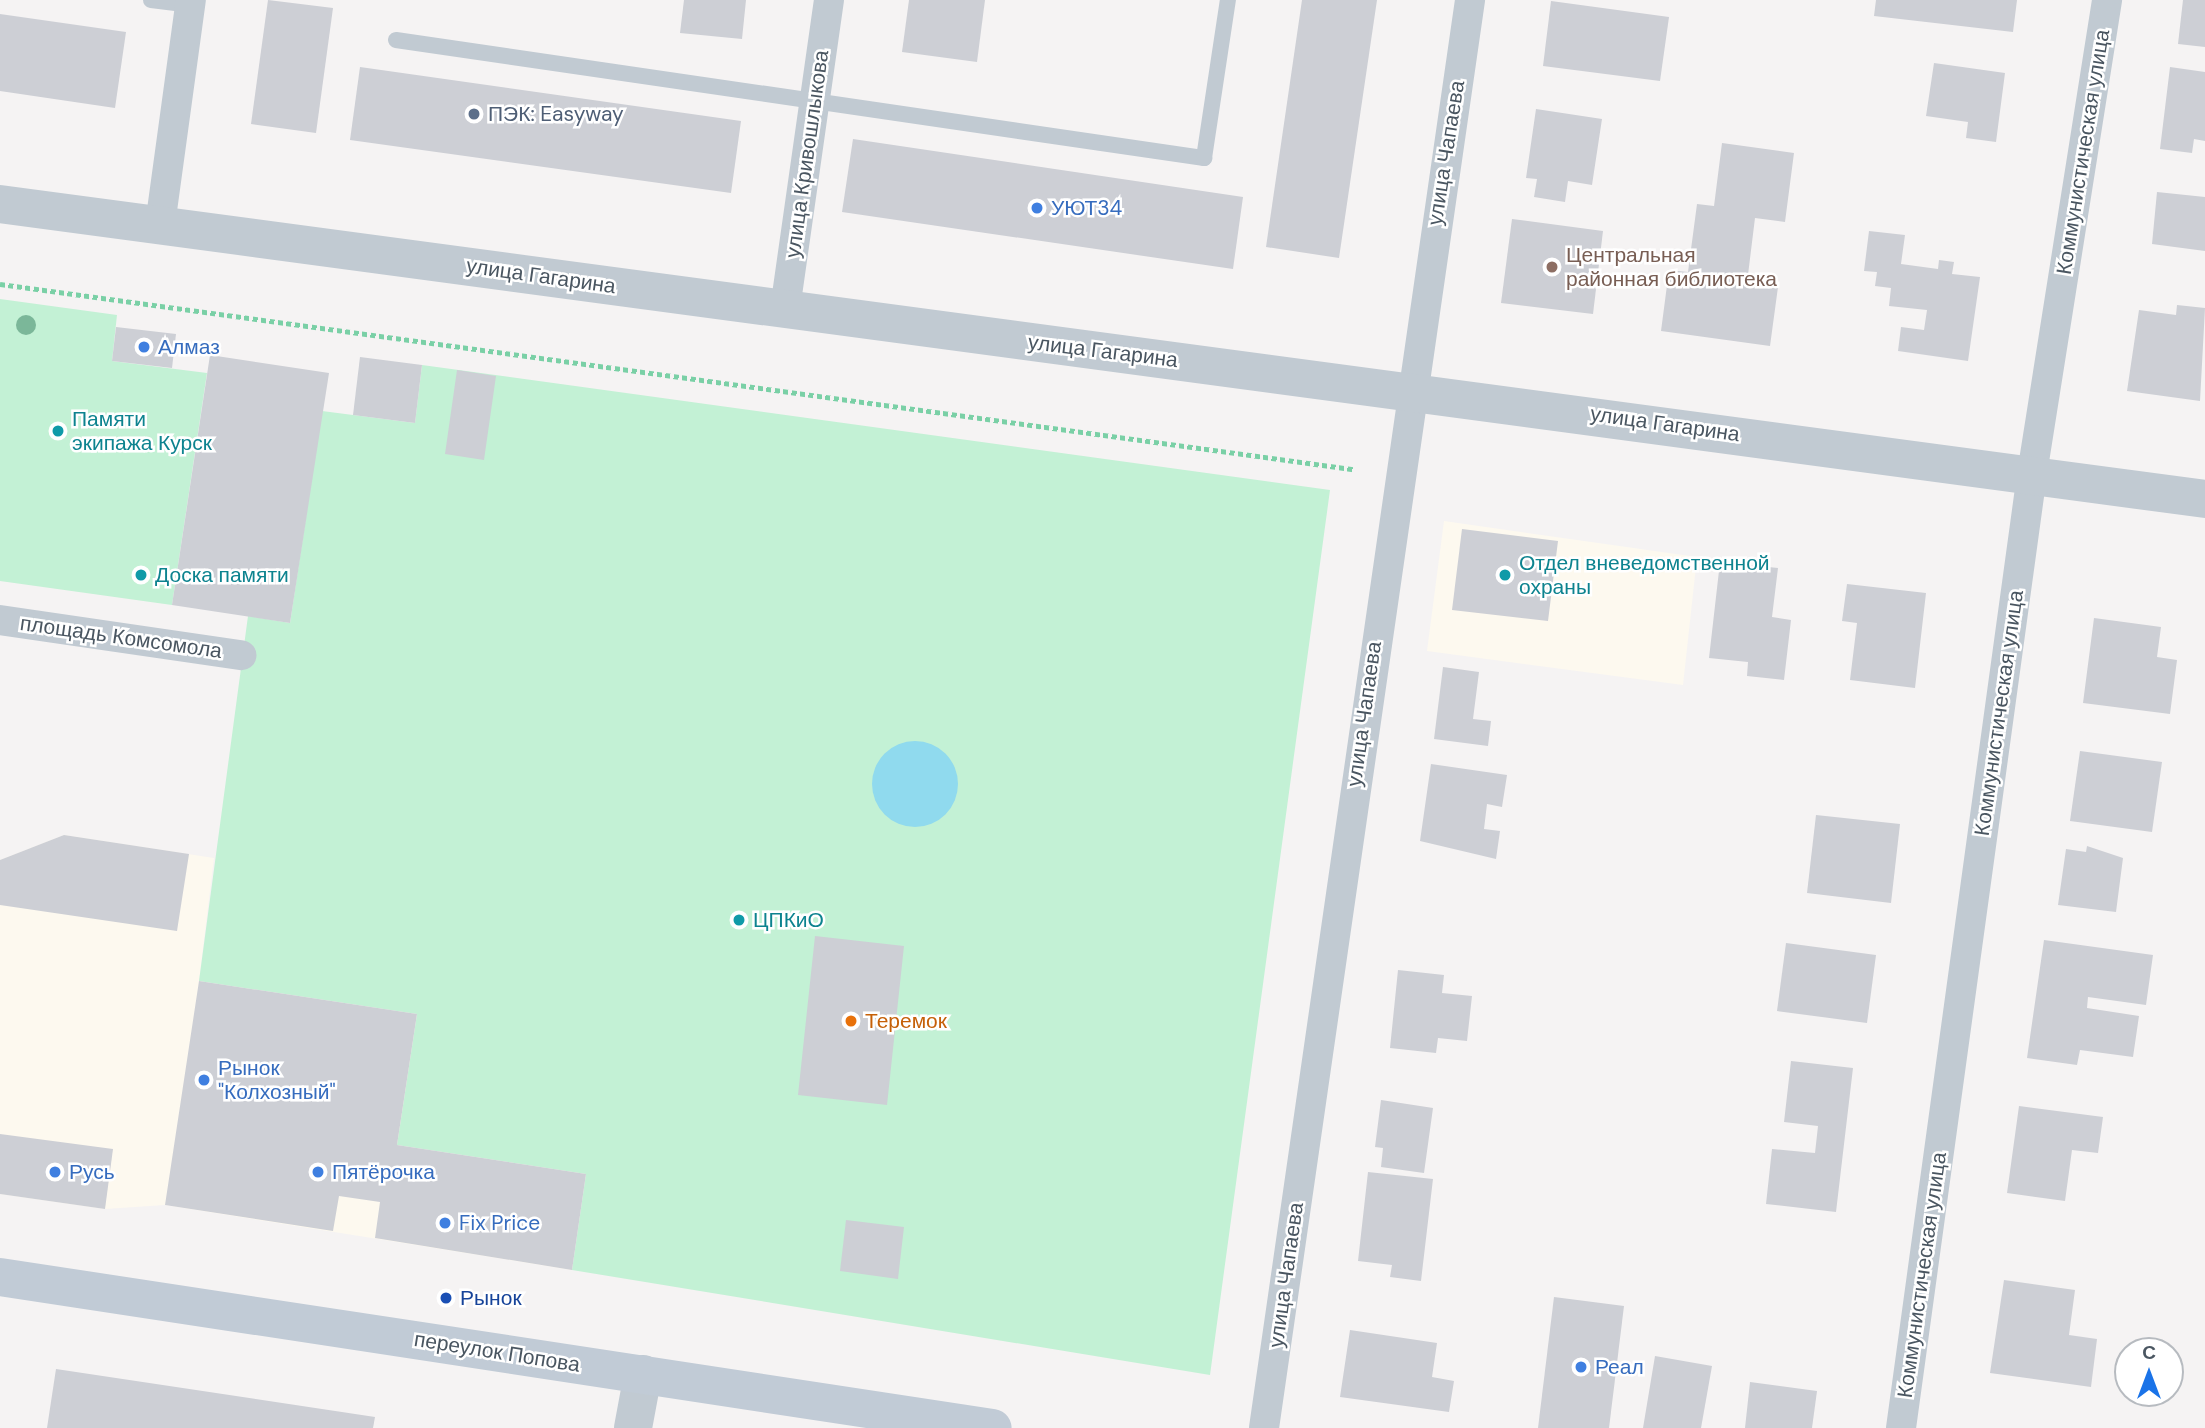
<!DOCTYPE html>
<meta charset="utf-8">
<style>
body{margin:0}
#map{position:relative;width:2205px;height:1428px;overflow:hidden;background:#f5f3f3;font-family:"DM Sans",sans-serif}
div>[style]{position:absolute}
.commercial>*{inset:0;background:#fdf9ef}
.green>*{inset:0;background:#c3f1d5}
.water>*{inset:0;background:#90daee}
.round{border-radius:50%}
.building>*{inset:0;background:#cdcfd5}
.path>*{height:4.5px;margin-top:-2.25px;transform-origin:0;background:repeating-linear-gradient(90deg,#7ad0a6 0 5px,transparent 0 8.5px)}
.service>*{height:16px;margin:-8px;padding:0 8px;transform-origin:8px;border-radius:8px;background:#c1cad2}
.minor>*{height:30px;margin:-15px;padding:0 15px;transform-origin:15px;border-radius:15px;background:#c1cad2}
.tertiary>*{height:38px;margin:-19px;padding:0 19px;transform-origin:19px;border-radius:19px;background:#c1cad2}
.secondary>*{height:38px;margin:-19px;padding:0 19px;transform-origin:19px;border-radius:19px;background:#c1cbd6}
.trees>*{width:20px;height:20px;margin:-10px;border-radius:50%;background:#7bb799}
.dots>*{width:19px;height:19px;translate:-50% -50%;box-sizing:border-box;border:4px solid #fff;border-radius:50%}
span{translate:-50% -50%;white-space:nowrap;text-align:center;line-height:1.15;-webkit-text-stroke:5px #fff;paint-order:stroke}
.service-label{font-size:21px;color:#4e5e75}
.left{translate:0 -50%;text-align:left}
.street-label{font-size:21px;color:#4a5661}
.shop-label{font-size:21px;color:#366cbe}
.education-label{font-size:21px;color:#785e54}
.culture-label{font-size:21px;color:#0d838f}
.food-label{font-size:21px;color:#c56008}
.transit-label{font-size:21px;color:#164399}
.north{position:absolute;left:2114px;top:1337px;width:70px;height:70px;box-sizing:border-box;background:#fff;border:2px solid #b7bbc0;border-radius:50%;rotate:0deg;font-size:19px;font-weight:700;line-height:28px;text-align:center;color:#4a5661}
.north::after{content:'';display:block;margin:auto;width:24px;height:32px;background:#1a73e8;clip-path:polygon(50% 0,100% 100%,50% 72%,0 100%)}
</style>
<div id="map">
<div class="commercial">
<i style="clip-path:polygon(1444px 521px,1697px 557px,1683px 685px,1427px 651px)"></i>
<i style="clip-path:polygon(64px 835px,214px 858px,199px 981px,417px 1014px,398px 1145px,586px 1174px,572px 1270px,165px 1205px,105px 1209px,0 1194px,0 860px)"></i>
</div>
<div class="green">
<i style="clip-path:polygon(0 299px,117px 315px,112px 361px,207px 373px,172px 605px,0 581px)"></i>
<i style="clip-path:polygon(422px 365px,1330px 490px,1210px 1375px,572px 1270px,586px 1174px,397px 1145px,417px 1014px,199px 981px,248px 616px,290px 623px,322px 411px,415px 423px)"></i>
</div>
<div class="water">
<i class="round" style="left:872px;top:741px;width:86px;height:86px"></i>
</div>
<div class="building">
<i style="clip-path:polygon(268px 0,333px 8px,316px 133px,251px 124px)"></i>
<i style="clip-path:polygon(684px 0,746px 0,742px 39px,680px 33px)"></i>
<i style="clip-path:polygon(909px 0,985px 0,977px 62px,902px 52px)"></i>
<i style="clip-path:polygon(1302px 0,1377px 0,1339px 258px,1266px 247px)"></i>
<i style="clip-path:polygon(1876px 0,2017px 0,2013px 32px,1874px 16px)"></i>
<i style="clip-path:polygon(2183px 0,2205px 0,2205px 47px,2178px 44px)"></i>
<i style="clip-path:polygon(1551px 1px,1669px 17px,1660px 81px,1543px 66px)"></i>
<i style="clip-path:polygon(0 14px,126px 32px,115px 108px,0 91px)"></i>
<i style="clip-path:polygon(1934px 63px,2005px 73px,1996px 142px,1966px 138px,1968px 122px,1926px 116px)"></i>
<i style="clip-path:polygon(360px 67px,741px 121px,731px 193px,350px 140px)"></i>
<i style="clip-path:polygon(2170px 67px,2205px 72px,2205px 141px,2194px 139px,2192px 153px,2160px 149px)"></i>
<i style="clip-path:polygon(1536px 109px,1602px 119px,1592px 185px,1568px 181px,1565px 202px,1534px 197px,1537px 179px,1526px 178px)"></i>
<i style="clip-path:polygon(853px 139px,1243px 197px,1233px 269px,842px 212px)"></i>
<i style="clip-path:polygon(1722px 143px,1794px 153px,1785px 222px,1755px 218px,1747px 283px,1778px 287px,1770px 346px,1661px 331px,1669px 270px,1688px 272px,1697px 204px,1714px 206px)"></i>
<i style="clip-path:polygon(2157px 192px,2205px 197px,2205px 251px,2152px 244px)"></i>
<i style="clip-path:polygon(1512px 219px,1603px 231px,1593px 314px,1501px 303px)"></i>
<i style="clip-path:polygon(1869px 231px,1905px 235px,1901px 264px,1938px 269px,1939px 260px,1954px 262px,1952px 274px,1980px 277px,1968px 361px,1898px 351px,1901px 327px,1924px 330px,1927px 310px,1889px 306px,1891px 288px,1875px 286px,1877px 272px,1864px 271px)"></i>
<i style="clip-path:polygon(2177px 305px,2205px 308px,2200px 401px,2127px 391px,2139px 310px,2176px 315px)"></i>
<i style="clip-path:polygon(116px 327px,176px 334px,172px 368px,112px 361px)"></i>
<i style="clip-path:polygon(210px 355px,329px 373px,290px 623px,172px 605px)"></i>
<i style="clip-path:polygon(360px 357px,422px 365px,415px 423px,353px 415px)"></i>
<i style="clip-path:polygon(457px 370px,496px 376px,484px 460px,445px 454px)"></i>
<i style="clip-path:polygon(1462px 529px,1558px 541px,1548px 621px,1452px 610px)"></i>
<i style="clip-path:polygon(1720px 562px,1778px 568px,1772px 617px,1791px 620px,1784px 680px,1747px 676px,1748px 662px,1709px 658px)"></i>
<i style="clip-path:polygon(1847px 584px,1926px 593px,1915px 688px,1850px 680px,1857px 623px,1842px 621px)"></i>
<i style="clip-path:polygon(2094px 618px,2161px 627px,2157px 657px,2177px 660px,2170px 714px,2083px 703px)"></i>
<i style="clip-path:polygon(1443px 667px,1479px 672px,1473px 719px,1491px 721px,1488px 746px,1434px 739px)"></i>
<i style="clip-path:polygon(2080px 751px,2162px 762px,2152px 832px,2070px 821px)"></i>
<i style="clip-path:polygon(1431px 764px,1507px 775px,1502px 807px,1487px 804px,1484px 829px,1500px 831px,1496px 859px,1420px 841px)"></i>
<i style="clip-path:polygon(1816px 815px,1900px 824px,1891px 903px,1807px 893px)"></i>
<i style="clip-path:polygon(64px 835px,189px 854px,177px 931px,0 905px,0 860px)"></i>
<i style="clip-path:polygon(2087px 846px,2123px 858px,2116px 912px,2058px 905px,2066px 849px,2086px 852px)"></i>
<i style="clip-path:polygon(815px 936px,904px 946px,887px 1105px,798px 1095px)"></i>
<i style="clip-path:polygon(2044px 940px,2153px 955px,2146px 1005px,2088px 997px,2087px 1008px,2139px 1016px,2133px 1057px,2080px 1050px,2077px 1065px,2027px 1058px)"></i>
<i style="clip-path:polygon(1786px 943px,1876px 955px,1867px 1023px,1777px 1011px)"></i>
<i style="clip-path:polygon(1398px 970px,1444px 975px,1442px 993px,1472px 996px,1467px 1041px,1438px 1038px,1436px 1053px,1390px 1048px)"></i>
<i style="clip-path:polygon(199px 981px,417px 1014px,397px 1145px,586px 1174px,572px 1270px,375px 1238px,380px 1202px,339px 1196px,333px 1231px,165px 1205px)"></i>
<i style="clip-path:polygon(1791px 1061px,1853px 1068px,1836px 1212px,1766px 1204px,1772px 1149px,1815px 1153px,1818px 1126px,1784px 1122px)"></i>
<i style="clip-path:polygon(1381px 1100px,1433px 1108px,1424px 1173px,1381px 1167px,1383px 1148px,1375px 1147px)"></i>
<i style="clip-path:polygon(2019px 1106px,2103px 1117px,2098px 1153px,2072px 1150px,2065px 1201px,2007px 1193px)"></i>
<i style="clip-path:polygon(0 1134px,113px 1149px,105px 1209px,0 1194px)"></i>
<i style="clip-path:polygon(1368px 1172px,1433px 1179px,1421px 1281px,1390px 1277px,1392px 1265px,1358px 1261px)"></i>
<i style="clip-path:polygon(846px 1220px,904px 1227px,898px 1279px,840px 1271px)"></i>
<i style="clip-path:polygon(2004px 1280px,2075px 1290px,2069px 1335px,2097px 1339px,2091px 1387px,1990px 1373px)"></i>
<i style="clip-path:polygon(1554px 1297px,1624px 1306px,1609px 1428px,1538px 1428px)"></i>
<i style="clip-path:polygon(1350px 1330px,1437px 1343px,1432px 1377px,1454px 1381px,1449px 1412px,1340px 1397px)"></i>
<i style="clip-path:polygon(1655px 1356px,1712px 1366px,1701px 1428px,1643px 1428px)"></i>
<i style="clip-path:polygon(56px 1369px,375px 1417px,373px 1428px,47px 1428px)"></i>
<i style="clip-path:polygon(1750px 1382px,1817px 1391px,1812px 1428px,1745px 1428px)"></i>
</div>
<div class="path">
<i style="left:0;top:284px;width:1366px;rotate:7.79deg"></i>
</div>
<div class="service">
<i style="left:151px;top:0;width:39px;rotate:7deg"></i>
<i style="left:396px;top:40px;width:817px;rotate:8.31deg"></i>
<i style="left:1204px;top:158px;width:160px;rotate:-81.4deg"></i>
</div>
<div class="minor">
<i style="left:160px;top:225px;width:227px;rotate:-82.2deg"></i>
<i style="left:785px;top:309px;width:312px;rotate:-81.9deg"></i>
<i style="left:0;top:620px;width:244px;rotate:8.3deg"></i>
<i style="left:1264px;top:1428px;width:1443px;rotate:-81.79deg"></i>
<i style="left:1901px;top:1428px;width:963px;rotate:-82.18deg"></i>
<i style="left:2032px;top:474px;width:480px;rotate:-81deg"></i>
</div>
<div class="tertiary">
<i style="left:0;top:204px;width:2225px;rotate:7.62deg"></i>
<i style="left:633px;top:1428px;width:55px;rotate:-79.5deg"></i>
</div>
<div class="secondary">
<i style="left:0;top:1277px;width:1004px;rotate:8.65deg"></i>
</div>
<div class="trees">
<i style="left:26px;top:325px"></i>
</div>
<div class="dots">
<i style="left:474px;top:114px;background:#5c6f8a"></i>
<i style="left:1037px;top:208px;background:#3f7fe0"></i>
<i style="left:1552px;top:267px;background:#8d6e63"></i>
<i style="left:144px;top:347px;background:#3f7fe0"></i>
<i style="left:58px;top:431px;background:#0f9aa8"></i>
<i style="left:141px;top:575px;background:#0f9aa8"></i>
<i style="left:1505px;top:575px;background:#0f9aa8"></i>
<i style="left:739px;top:920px;background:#0f9aa8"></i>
<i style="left:851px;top:1021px;background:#e8710a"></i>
<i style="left:204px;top:1080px;background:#3f7fe0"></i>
<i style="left:55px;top:1172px;background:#3f7fe0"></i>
<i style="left:318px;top:1172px;background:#3f7fe0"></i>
<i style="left:445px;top:1223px;background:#3f7fe0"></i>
<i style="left:446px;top:1298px;background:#1a4fb4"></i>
<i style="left:1581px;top:1367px;background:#3f7fe0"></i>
</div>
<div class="service-label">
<span class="left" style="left:488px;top:114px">ПЭК: Easyway</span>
</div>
<div class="street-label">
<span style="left:2083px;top:152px;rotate:-81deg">Коммунистическая улица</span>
<span style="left:1446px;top:153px;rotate:-81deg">улица Чапаева</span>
<span style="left:807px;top:154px;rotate:-82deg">улица Кривошлыкова</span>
<span style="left:541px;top:276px;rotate:8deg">улица Гагарина</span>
<span style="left:1103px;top:351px;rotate:7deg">улица Гагарина</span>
<span style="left:1665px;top:424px;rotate:8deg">улица Гагарина</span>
<span style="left:121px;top:637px;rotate:8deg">площадь Комсомола</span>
<span style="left:1999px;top:713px;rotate:-82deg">Коммунистическая улица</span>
<span style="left:1364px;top:714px;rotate:-82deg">улица Чапаева</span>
<span style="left:1286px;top:1275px;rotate:-82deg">улица Чапаева</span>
<span style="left:1922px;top:1275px;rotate:-82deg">Коммунистическая улица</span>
<span style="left:497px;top:1352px;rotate:9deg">переулок Попова</span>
</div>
<div class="shop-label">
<span class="left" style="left:1051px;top:208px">УЮТ34</span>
<span class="left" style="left:158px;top:347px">Алмаз</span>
<span class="left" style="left:218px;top:1080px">Рынок<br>"Колхозный"</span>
<span class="left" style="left:69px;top:1172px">Русь</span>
<span class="left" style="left:332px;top:1172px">Пятёрочка</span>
<span class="left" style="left:459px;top:1223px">Fix Price</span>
<span class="left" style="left:1595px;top:1367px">Реал</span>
</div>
<div class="education-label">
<span class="left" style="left:1566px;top:267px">Центральная<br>районная библиотека</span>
</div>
<div class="culture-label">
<span class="left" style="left:72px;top:431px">Памяти<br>экипажа Курск</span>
<span class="left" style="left:1519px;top:575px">Отдел вневедомственной<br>охраны</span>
<span class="left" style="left:155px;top:575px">Доска памяти</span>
<span class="left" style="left:753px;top:920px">ЦПКиО</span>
</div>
<div class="food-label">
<span class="left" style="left:865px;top:1021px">Теремок</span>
</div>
<div class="transit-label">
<span class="left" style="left:460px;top:1298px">Рынок</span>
</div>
<div class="north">С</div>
</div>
